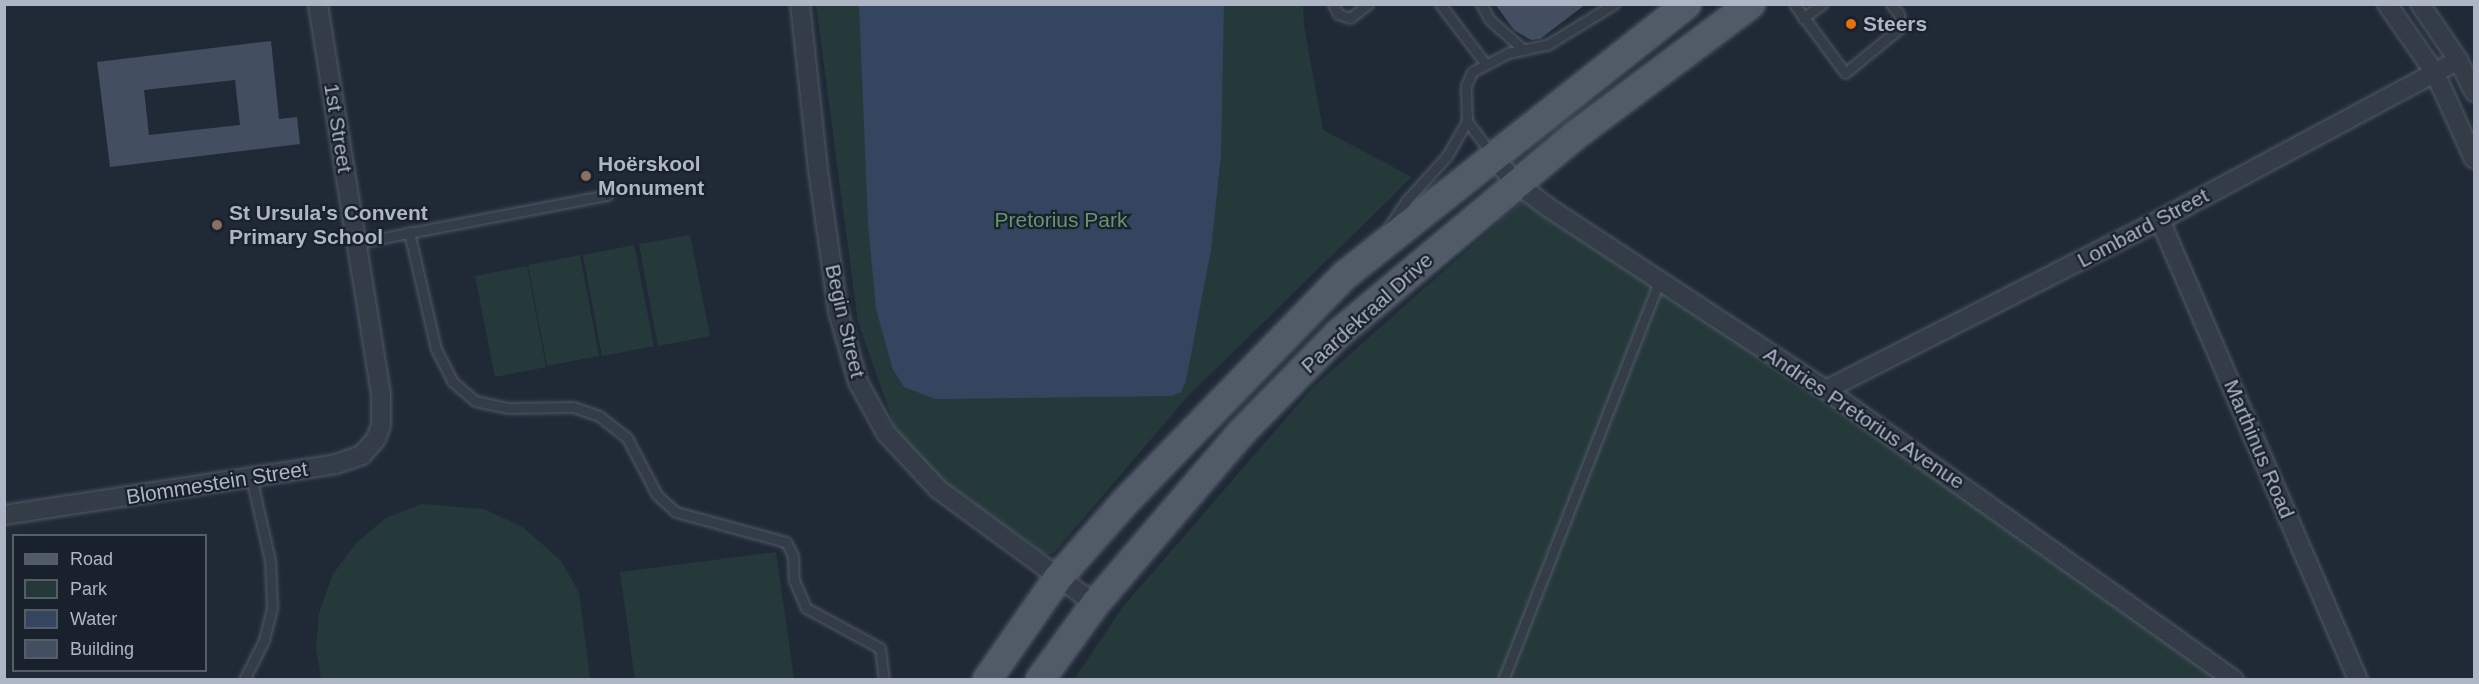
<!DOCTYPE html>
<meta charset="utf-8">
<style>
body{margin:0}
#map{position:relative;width:2479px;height:684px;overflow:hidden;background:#202a37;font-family:Helvetica,sans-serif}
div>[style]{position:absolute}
.green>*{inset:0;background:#25393b}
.water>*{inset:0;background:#33455f}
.building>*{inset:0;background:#434f60}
.roads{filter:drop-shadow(0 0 2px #515966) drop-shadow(0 0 2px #515966)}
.lane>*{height:9px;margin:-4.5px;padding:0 4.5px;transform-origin:4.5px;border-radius:4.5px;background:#343c48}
.street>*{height:18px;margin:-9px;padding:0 9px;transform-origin:9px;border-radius:9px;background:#343c48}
.primary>*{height:28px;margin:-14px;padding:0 14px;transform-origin:14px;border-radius:14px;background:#515b68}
.dots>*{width:16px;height:16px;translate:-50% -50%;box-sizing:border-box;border:3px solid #19212c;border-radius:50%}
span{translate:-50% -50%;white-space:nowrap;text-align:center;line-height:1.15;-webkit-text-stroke:4.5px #19212c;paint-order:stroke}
.poi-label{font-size:21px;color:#aeb6c5;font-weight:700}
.left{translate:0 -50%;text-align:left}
.street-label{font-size:21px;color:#aeb6c5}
.park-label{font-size:21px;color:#669571}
.frame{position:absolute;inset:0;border:6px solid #aeb6c5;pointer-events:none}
.legend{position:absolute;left:12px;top:534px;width:195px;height:138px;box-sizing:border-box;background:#19212c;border:2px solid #555d69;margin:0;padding:8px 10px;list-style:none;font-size:18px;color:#aeb6c5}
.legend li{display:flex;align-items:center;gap:12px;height:30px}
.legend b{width:30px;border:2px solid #555d69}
</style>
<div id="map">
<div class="green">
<i style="clip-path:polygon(816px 5px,1303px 5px,1304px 26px,1323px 130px,1412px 177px,1187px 397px,1054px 553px,1046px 555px,952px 487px,919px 459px,896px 430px,858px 322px)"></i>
<i style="clip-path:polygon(1537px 188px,2228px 679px,1074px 680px,1122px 608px,1313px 387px)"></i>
<i style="clip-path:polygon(690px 235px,710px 336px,658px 346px,639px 244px)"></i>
<i style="clip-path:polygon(634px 245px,654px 346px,602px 356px,583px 255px)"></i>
<i style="clip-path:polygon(580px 255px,599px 356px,547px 366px,528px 265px)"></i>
<i style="clip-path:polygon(527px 266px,546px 367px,495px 377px,475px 276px)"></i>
<i style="clip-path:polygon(421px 504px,484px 509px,523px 527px,561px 561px,579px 592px,590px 679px,321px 679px,316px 648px,319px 613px,333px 574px,356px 543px,386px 518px)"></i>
<i style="clip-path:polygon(776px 552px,794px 679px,635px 679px,620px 572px)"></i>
</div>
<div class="water">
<i style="clip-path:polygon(859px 5px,1224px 5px,1221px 155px,1211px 250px,1186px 381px,1181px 392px,1172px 396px,935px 399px,904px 387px,893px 370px,876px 309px,868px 224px)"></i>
</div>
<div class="building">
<i style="clip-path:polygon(1495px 4px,1586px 4px,1540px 39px,1531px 40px,1514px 30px)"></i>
<i style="clip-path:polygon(evenodd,271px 41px,279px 119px,297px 117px,300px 144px,110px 167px,97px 62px,271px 41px,235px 80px,240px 125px,149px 135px,144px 90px,235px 80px)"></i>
</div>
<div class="roads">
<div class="lane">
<i style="left:1333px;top:4px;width:11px;rotate:63deg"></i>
<i style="left:1338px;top:14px;width:13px;rotate:18deg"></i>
<i style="left:1350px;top:18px;width:23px;rotate:-38deg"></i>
<i style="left:1440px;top:4px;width:73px;rotate:52.8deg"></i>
<i style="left:1481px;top:4px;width:18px;rotate:61deg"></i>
<i style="left:1490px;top:20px;width:45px;rotate:41.4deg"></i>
<i style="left:1794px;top:4px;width:86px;rotate:53.5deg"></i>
<i style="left:1845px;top:73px;width:72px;rotate:-39.4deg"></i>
<i style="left:1901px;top:27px;width:13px;rotate:-99deg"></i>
<i style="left:1899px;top:14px;width:13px;rotate:-129deg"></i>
<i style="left:1803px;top:18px;width:24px;rotate:-36deg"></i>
<i style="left:1493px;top:156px;width:44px;rotate:-126.6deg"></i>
<i style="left:1467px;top:121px;width:35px;rotate:-92deg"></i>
<i style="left:1466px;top:86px;width:15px;rotate:-67deg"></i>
<i style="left:1472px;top:72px;width:41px;rotate:-27.8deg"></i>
<i style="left:1508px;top:53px;width:40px;rotate:-12deg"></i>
<i style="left:1547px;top:45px;width:79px;rotate:-31.5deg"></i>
<i style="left:1388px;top:228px;width:32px;rotate:-56deg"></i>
<i style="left:1406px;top:201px;width:61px;rotate:-47.7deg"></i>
<i style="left:1447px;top:156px;width:40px;rotate:-60.3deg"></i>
<i style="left:409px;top:232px;width:120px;rotate:77deg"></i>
<i style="left:436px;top:349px;width:36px;rotate:63deg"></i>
<i style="left:452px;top:381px;width:30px;rotate:41deg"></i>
<i style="left:475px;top:401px;width:34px;rotate:12deg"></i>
<i style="left:508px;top:408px;width:65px;rotate:-0.9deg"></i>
<i style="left:573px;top:407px;width:28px;rotate:19deg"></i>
<i style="left:599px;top:416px;width:36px;rotate:38deg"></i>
<i style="left:627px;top:438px;width:64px;rotate:62.2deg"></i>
<i style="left:657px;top:495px;width:25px;rotate:42deg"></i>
<i style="left:676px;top:512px;width:114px;rotate:15.3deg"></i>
<i style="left:786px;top:542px;width:16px;rotate:63deg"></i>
<i style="left:793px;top:556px;width:24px;rotate:88deg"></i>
<i style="left:794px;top:580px;width:30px;rotate:67deg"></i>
<i style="left:806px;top:608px;width:84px;rotate:28.4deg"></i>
<i style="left:880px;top:648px;width:32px;rotate:83deg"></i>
<i style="left:356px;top:243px;width:256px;rotate:-10.8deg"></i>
<i style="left:244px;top:680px;width:45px;rotate:-63.4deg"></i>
<i style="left:264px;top:640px;width:34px;rotate:-76deg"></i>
<i style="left:272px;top:607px;width:46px;rotate:-92.5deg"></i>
<i style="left:270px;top:561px;width:86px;rotate:-102.7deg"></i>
<i style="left:1503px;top:680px;width:430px;rotate:-68.6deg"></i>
</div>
<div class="street">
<i style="left:800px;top:4px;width:167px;rotate:83.8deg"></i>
<i style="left:818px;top:170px;width:142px;rotate:81.9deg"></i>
<i style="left:838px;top:311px;width:74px;rotate:74.3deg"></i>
<i style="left:858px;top:382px;width:58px;rotate:61.2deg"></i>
<i style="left:886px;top:433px;width:76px;rotate:47.1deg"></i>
<i style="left:938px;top:489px;width:195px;rotate:36.2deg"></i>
<i style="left:2387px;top:4px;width:84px;rotate:55.2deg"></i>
<i style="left:2435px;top:73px;width:94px;rotate:65.6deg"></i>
<i style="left:2420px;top:4px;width:68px;rotate:55.8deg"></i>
<i style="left:2458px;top:60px;width:36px;rotate:63deg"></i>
<i style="left:1495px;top:159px;width:32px;rotate:49deg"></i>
<i style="left:1516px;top:183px;width:41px;rotate:37.1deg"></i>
<i style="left:1549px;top:208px;width:331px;rotate:33.3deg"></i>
<i style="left:1826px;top:390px;width:501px;rotate:35.4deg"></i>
<i style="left:2160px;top:220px;width:501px;rotate:66.71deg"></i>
<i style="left:1826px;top:390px;width:375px;rotate:-27deg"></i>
<i style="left:2160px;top:220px;width:338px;rotate:-28.2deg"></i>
<i style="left:4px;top:515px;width:336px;rotate:-8.7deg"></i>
<i style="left:336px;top:464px;width:28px;rotate:-19deg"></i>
<i style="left:362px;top:455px;width:21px;rotate:-49deg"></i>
<i style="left:376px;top:439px;width:15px;rotate:-70deg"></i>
<i style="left:381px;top:425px;width:31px;rotate:-90deg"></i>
<i style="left:381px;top:394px;width:395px;rotate:-99.2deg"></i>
</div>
<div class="primary">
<i style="left:987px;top:680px;width:124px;rotate:-55.2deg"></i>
<i style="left:1058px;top:578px;width:101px;rotate:-48.6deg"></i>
<i style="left:1125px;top:502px;width:316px;rotate:-45.9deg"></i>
<i style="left:1345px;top:275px;width:436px;rotate:-38.4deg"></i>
<i style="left:1040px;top:680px;width:94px;rotate:-54.1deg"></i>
<i style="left:1095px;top:604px;width:225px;rotate:-49.5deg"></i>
<i style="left:1241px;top:433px;width:140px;rotate:-45.6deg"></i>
<i style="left:1339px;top:333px;width:305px;rotate:-39.9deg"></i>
<i style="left:1573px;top:137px;width:222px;rotate:-36.8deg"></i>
</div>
</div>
<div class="dots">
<i style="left:1851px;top:24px;background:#e8710a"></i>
<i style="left:586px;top:176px;background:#8d6e63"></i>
<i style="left:217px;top:225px;background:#8d6e63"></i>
</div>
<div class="poi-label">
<span class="left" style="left:1863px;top:24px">Steers</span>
<span class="left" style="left:598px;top:176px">Hoërskool<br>Monument</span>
<span class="left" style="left:229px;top:225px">St Ursula's Convent<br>Primary School</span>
</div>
<div class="street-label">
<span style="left:338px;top:128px;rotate:81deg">1st Street</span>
<span style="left:2143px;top:228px;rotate:-28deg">Lombard Street</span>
<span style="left:1367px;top:313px;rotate:-42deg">Paardekraal Drive</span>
<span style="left:845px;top:321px;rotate:77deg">Begin Street</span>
<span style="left:1864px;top:418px;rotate:34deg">Andries Pretorius Avenue</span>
<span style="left:2259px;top:449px;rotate:67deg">Marthinus Road</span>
<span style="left:217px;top:483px;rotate:-9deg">Blommestein Street</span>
</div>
<div class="park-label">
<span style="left:1061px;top:220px">Pretorius Park</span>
</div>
<div class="frame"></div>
<ul class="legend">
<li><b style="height:8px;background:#515b68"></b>Road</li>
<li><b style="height:16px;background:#25393b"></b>Park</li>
<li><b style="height:16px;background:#33455f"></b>Water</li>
<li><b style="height:16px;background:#434f60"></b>Building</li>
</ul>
</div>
